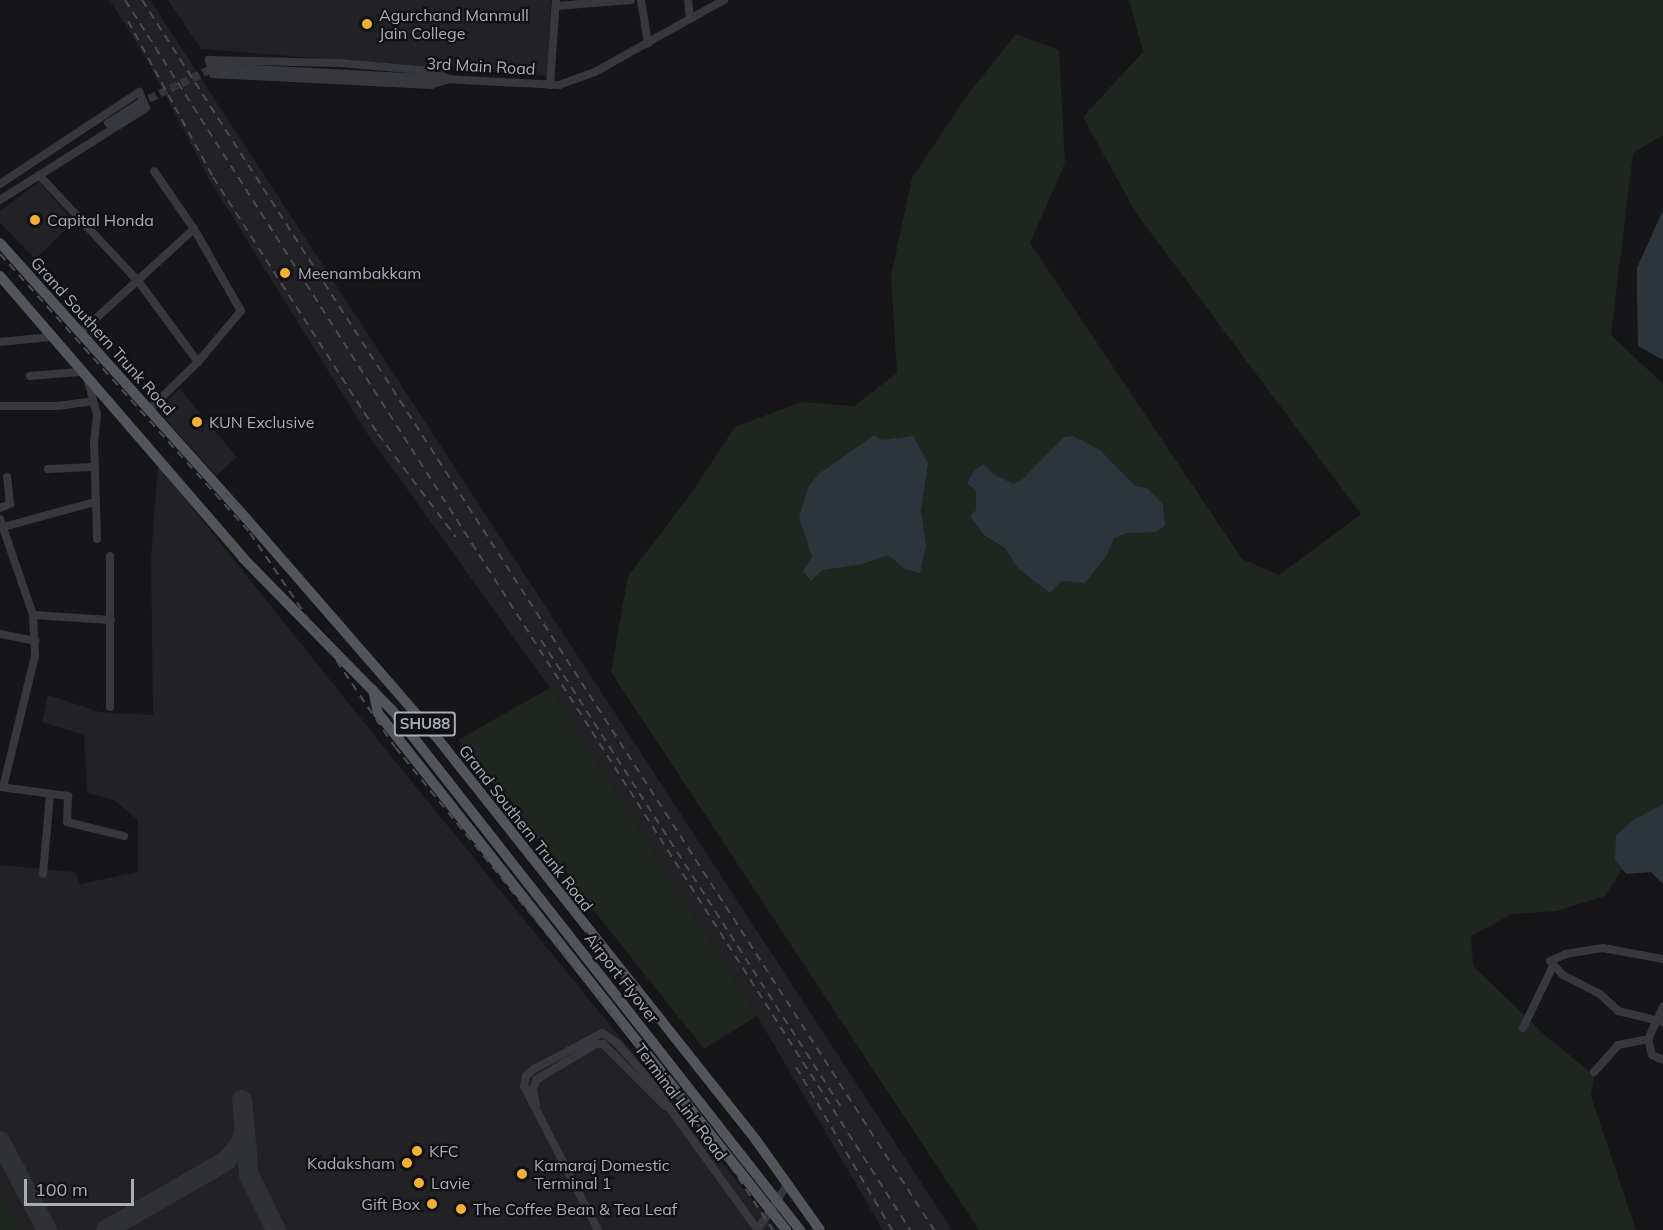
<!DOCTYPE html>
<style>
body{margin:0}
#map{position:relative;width:1663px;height:1230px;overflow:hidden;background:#161618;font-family:Mulish,sans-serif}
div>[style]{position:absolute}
.built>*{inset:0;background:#222225}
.green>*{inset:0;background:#1e261f}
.water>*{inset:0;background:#2c353c}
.taxiway>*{height:20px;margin:-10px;padding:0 10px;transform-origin:10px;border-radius:10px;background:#303135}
.minor-tunnel>*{height:8px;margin-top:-4px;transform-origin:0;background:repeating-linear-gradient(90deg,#333438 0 8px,transparent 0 12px)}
.minor>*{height:8px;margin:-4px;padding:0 4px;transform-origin:4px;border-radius:4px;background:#37383d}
.major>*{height:10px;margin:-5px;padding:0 5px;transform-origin:5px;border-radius:5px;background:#53555c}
.rail>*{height:2px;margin-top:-1px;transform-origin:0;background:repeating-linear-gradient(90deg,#4a4c52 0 8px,transparent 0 14px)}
.major-bridge>*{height:10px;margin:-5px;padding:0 5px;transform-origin:5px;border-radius:5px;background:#53555c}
.dots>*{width:16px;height:16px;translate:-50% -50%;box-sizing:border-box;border:3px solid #111113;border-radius:50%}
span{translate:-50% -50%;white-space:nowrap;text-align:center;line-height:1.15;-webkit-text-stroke:4.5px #111113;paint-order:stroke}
.shield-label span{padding:2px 4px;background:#111113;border:2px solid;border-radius:4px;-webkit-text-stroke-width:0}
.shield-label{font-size:15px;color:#a8adb8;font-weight:700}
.poi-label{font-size:16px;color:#a8adb8}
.left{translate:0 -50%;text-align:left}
.right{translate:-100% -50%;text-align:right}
.street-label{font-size:16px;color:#a8adb8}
.scale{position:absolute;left:24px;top:1179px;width:110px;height:27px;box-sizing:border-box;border:3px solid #a8adb8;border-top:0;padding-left:8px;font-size:18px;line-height:21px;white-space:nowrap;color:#a8adb8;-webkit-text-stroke:4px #111113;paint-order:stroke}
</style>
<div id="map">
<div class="built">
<i style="clip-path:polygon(110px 0,150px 0,952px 1230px,883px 1230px,757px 1016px,550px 688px,366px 432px,209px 179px,148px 62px)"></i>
<i style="clip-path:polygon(168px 0,551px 0,547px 76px,201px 49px)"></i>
<i style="clip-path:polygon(39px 182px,74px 222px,35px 259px,0 223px,0 211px)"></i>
<i style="clip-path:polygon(180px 389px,237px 457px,216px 476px,157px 409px)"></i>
<i style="clip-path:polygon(158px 465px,395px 761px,777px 1230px,0 1230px,0 865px,75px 872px,80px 884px,138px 872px,138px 820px,114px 800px,87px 793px,84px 735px,42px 722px,48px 695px,100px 712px,153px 715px,151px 557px)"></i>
</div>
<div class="green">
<i style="clip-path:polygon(1129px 0,1663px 0,1663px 135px,1633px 153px,1611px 335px,1663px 384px,1663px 805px,1605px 896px,1556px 911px,1512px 914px,1471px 936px,1473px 966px,1547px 1037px,1594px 1075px,1591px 1096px,1636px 1230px,979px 1230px,611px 672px,628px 576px,690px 495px,735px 427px,801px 402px,854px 406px,897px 373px,891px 276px,912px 178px,966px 97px,1016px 34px,1059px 50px,1065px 163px,1030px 243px,1242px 559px,1279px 575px,1361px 514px,1136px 213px,1083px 117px,1143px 52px)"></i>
<i style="clip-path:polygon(550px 688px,757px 1016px,704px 1049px,458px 740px)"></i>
<i style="clip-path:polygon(0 1192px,20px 1230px,0 1230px)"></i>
</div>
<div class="water">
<i style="clip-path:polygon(1663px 210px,1663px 360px,1638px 346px,1637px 300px,1637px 268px)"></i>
<i style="clip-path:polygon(874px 435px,882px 440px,913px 436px,928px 463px,921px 511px,926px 546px,920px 573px,905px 569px,888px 555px,863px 564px,822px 570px,811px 581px,803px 571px,812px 557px,799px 517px,809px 486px,820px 473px)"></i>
<i style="clip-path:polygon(1073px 436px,1100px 450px,1135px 486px,1147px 488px,1163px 505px,1165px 525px,1157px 532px,1127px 533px,1114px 538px,1107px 555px,1085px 583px,1061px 581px,1050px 593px,1018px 568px,1005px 548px,984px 535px,970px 516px,976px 510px,976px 490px,967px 483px,975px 470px,984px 464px,993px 474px,1013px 484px,1023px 479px,1064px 437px)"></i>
<i style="clip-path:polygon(1663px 804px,1663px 884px,1651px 872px,1626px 874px,1615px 860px,1616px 836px,1633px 820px)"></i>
</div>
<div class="taxiway">
<i style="left:242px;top:1100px;width:75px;rotate:84.7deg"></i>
<i style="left:249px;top:1175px;width:61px;rotate:63.9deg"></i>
<i style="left:0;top:1141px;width:101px;rotate:62.2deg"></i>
<i style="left:106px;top:1230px;width:138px;rotate:-29.9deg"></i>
<i style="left:226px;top:1161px;width:20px;rotate:-49deg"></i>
<i style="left:239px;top:1146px;width:16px;rotate:-68deg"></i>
</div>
<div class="minor-tunnel">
<i style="left:138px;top:104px;width:86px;rotate:-25.4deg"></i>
</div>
<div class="minor">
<i style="left:641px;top:0;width:44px;rotate:80.8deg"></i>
<i style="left:688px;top:0;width:18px;rotate:84deg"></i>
<i style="left:556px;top:6px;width:75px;rotate:-4.6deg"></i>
<i style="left:209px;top:60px;width:131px;rotate:1.3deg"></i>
<i style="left:340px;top:63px;width:92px;rotate:5deg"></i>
<i style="left:432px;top:71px;width:19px;rotate:25deg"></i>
<i style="left:449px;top:79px;width:19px;rotate:162deg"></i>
<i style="left:431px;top:85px;width:218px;rotate:-177.1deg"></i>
<i style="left:213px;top:74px;width:15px;rotate:-106deg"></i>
<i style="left:216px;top:67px;width:343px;rotate:3deg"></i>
<i style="left:559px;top:85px;width:38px;rotate:-20deg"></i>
<i style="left:595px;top:72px;width:148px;rotate:-29.2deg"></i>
<i style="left:550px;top:85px;width:85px;rotate:-86deg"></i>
<i style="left:108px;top:123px;width:36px;rotate:-32deg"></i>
<i style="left:39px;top:175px;width:145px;rotate:47deg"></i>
<i style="left:138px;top:281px;width:101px;rotate:53.5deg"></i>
<i style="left:0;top:184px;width:167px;rotate:-33.5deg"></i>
<i style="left:139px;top:92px;width:17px;rotate:66deg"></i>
<i style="left:146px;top:108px;width:173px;rotate:147.8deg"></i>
<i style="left:80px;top:333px;width:154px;rotate:-42.4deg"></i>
<i style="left:0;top:342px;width:50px;rotate:-5.7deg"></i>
<i style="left:30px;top:376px;width:49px;rotate:-4.7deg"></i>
<i style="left:88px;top:381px;width:34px;rotate:75deg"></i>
<i style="left:97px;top:414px;width:28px;rotate:96deg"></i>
<i style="left:94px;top:442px;width:97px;rotate:88.2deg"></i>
<i style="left:0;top:406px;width:58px"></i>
<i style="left:58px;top:406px;width:35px;rotate:-8deg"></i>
<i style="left:149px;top:410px;width:69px;rotate:-44.4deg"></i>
<i style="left:198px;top:362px;width:67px;rotate:-49.9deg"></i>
<i style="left:241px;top:311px;width:95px;rotate:-119.8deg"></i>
<i style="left:194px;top:229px;width:70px;rotate:-124.6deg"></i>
<i style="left:48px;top:469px;width:46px;rotate:-2.5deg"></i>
<i style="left:0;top:508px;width:11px;rotate:-22deg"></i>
<i style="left:10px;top:504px;width:27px;rotate:-96deg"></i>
<i style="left:0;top:519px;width:102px;rotate:71deg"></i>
<i style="left:33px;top:615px;width:41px;rotate:87.2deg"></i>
<i style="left:35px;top:656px;width:135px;rotate:103.7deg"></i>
<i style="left:3px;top:527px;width:95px;rotate:-15.2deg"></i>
<i style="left:33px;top:615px;width:78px;rotate:3.7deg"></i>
<i style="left:0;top:634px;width:36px;rotate:11deg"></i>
<i style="left:110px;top:707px;width:151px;rotate:-90deg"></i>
<i style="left:0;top:787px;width:69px;rotate:7.5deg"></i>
<i style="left:68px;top:796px;width:26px;rotate:92deg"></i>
<i style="left:67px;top:822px;width:59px;rotate:13.8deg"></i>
<i style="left:43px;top:874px;width:80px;rotate:-85deg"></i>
<i style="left:1663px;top:959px;width:61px;rotate:-169.6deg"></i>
<i style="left:1603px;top:948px;width:37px;rotate:171deg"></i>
<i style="left:1566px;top:954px;width:17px;rotate:156deg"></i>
<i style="left:1550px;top:961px;width:19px;rotate:47deg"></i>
<i style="left:1563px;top:975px;width:42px;rotate:27.2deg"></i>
<i style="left:1600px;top:994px;width:25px;rotate:43deg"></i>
<i style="left:1618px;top:1011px;width:46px;rotate:13.7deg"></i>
<i style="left:1663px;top:1007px;width:35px;rotate:115deg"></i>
<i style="left:1648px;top:1039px;width:16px;rotate:76deg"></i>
<i style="left:1652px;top:1055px;width:12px;rotate:24deg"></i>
<i style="left:1523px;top:1028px;width:69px;rotate:-64.2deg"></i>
<i style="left:1594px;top:1072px;width:36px;rotate:-48deg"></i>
<i style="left:1618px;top:1045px;width:31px;rotate:-11deg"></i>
<i style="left:536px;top:1105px;width:16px;rotate:-101deg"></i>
<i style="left:533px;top:1089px;width:11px;rotate:-68deg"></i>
<i style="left:537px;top:1079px;width:69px;rotate:-30.7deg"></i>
<i style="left:596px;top:1044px;width:7px"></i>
<i style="left:603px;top:1044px;width:88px;rotate:45deg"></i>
<i style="left:758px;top:1229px;width:53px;rotate:-56.6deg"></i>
<i style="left:598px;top:1230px;width:162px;rotate:-117.2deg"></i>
<i style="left:524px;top:1086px;width:10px;rotate:-79deg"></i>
<i style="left:526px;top:1076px;width:11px;rotate:-41deg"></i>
<i style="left:534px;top:1069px;width:77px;rotate:-27.9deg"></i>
<i style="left:602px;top:1033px;width:17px;rotate:33deg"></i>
<i style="left:616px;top:1042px;width:52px;rotate:48.9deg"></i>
<i style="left:650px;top:1081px;width:184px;rotate:54.1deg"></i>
</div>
<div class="major">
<i style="left:0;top:243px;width:368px;rotate:48.2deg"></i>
<i style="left:245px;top:517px;width:294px;rotate:49deg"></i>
<i style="left:438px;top:739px;width:512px;rotate:51.58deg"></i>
<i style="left:756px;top:1140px;width:110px;rotate:54.6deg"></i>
<i style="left:0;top:276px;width:372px;rotate:49.2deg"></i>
<i style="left:243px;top:558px;width:213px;rotate:45.6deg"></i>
<i style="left:373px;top:690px;width:24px;rotate:78deg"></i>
<i style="left:378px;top:713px;width:659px;rotate:51.72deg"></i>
</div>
<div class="rail">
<i style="left:125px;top:0;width:1459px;rotate:57.45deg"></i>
<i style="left:142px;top:0;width:1463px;rotate:57.22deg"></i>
<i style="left:128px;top:21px;width:178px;rotate:61.4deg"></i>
<i style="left:213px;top:177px;width:305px;rotate:57.3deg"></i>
<i style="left:378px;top:434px;width:129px;rotate:52.9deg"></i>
<i style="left:0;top:254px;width:375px;rotate:48.1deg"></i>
<i style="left:250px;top:533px;width:258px;rotate:55.9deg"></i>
<i style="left:395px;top:747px;width:495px;rotate:50.9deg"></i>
<i style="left:707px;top:1131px;width:119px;rotate:56.3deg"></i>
<i style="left:225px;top:493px;width:29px;rotate:44deg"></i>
<i style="left:541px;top:640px;width:555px;rotate:57.28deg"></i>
<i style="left:796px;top:1067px;width:189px;rotate:59.5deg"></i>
</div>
<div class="major-bridge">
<i style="left:392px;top:710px;width:661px;rotate:51.88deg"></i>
</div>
<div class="dots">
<i style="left:367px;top:24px;background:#f2b134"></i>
<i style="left:35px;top:220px;background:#f2b134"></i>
<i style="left:285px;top:273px;background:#f2b134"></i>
<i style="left:197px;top:422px;background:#f2b134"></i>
<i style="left:417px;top:1151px;background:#f2b134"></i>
<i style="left:407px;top:1163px;background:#f2b134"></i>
<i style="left:522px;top:1174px;background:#f2b134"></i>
<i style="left:419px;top:1183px;background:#f2b134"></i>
<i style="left:432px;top:1204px;background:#f2b134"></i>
<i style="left:461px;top:1209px;background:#f2b134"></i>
</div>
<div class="shield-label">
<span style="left:425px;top:724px">SHU88</span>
</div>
<div class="poi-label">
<span class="left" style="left:379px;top:24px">Agurchand Manmull<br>Jain College</span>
<span class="left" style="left:47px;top:220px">Capital Honda</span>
<span class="left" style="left:298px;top:273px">Meenambakkam</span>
<span class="left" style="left:209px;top:422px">KUN Exclusive</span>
<span class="left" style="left:429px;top:1151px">KFC</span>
<span class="right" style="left:395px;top:1163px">Kadaksham</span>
<span class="left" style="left:534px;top:1174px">Kamaraj Domestic<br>Terminal 1</span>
<span class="left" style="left:431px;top:1183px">Lavie</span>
<span class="right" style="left:420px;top:1204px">Gift Box</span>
<span class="left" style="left:473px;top:1209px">The Coffee Bean &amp; Tea Leaf</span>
</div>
<div class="street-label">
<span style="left:481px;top:66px;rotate:3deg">3rd Main Road</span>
<span style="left:103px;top:336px;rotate:48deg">Grand Southern Trunk Road</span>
<span style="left:526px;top:828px;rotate:52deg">Grand Southern Trunk Road</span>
<span style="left:622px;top:978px;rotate:52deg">Airport Flyover</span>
<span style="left:681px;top:1102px;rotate:53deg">Terminal Link Road</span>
</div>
<div class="scale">100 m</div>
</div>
